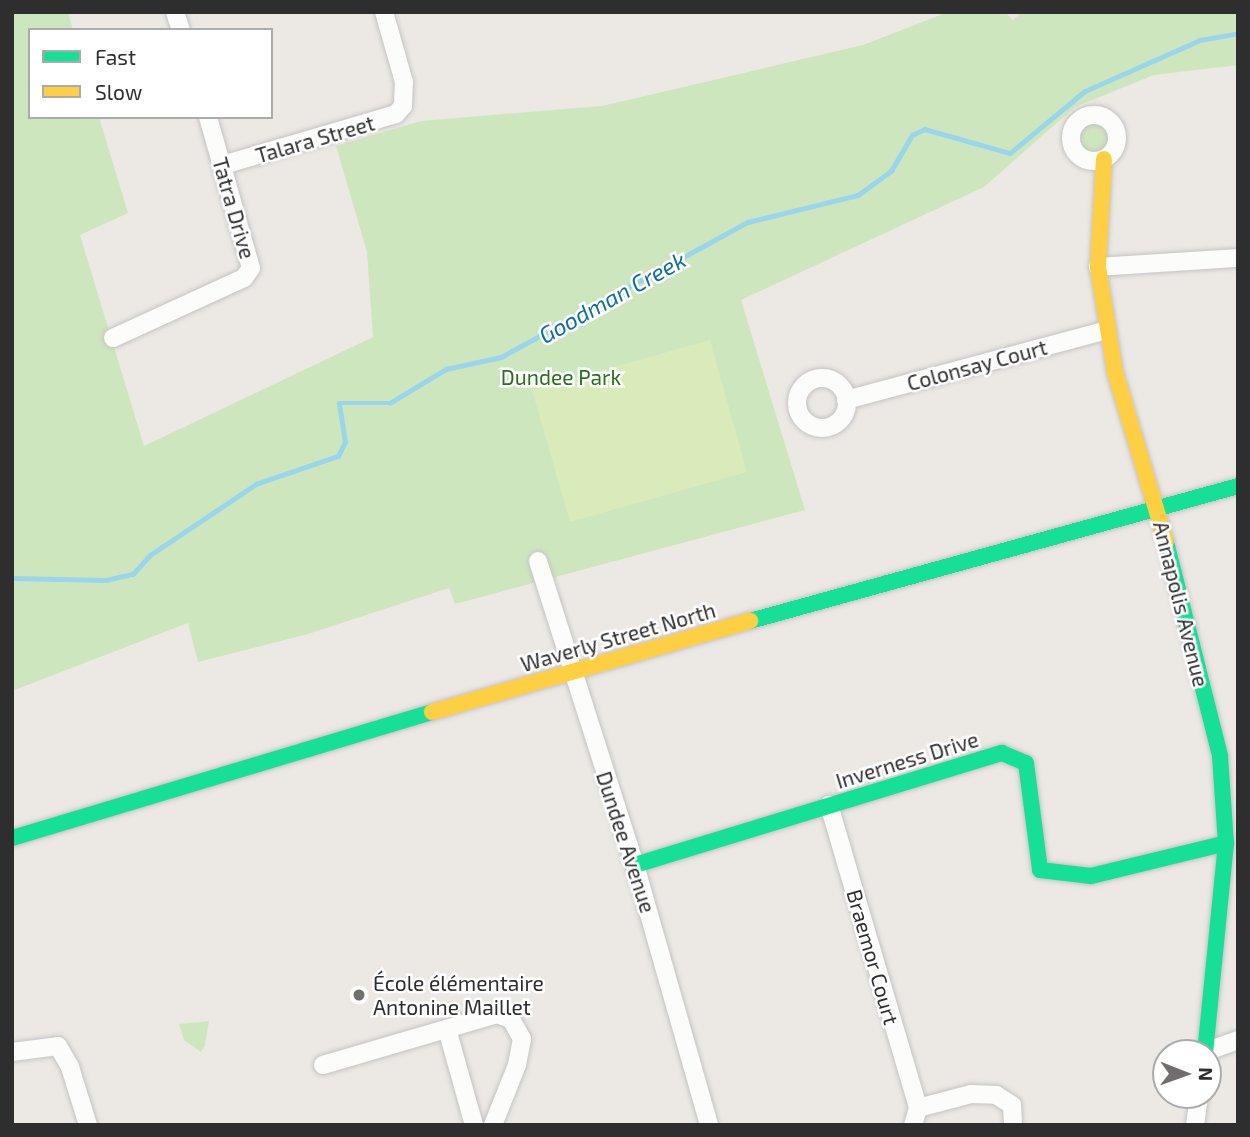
<!DOCTYPE html>
<meta charset="utf-8">
<style>
body{margin:0}
#map{position:relative;width:1250px;height:1137px;overflow:hidden;background:#ece8e4;font-family:"Exo 2",sans-serif}
div>[style]{position:absolute}
.green>*{inset:0;background:#cee6be}
.round{border-radius:50%}
.pitch>*{inset:0;background:#d9eabb}
.stream>*{height:4.5px;margin:-2.25px;padding:0 2.25px;transform-origin:2.25px;border-radius:2.25px;background:#99d6ec}
.roads{filter:drop-shadow(0 0 2px #c5c4c5) drop-shadow(0 0 2px #c5c4c5)}
.street>*{height:18px;margin:-9px;padding:0 9px;transform-origin:9px;border-radius:9px;background:#fcfcfb}
.street>.ring{margin:-9px;padding:0;box-sizing:content-box;background:none;border:18px solid #fcfcfb;border-radius:50%}
.fast>*{height:16px;margin:-8px;padding:0 8px;transform-origin:8px;border-radius:8px;background:#16e098}
.slow>*{height:16px;margin:-8px;padding:0 8px;transform-origin:8px;border-radius:8px;background:#ffcf43}
.dots>*{width:19px;height:19px;translate:-50% -50%;box-sizing:border-box;border:4px solid #fff;border-radius:50%}
span{translate:-50% -50%;white-space:nowrap;text-align:center;line-height:1.15;-webkit-text-stroke:5px #fff;paint-order:stroke}
.street-label{font-size:21px;color:#2e2e2e}
.park-label{font-size:21px;color:#2c6e1b}
.poi-label{font-size:21px;color:#2e2e2e}
.left{translate:0 -50%;text-align:left}
.water-label{font-size:23px;color:#0d6fa3;font-style:italic}
.frame{position:absolute;inset:0;border:14px solid #2e2e2e;pointer-events:none}
.legend{position:absolute;left:28px;top:28px;width:245px;height:91px;box-sizing:border-box;background:#fff;border:2px solid #ababab;margin:0;padding:9px 12px;list-style:none;font-size:21px;color:#2e2e2e}
.legend li{display:flex;align-items:center;gap:14px;height:35px}
.legend b{width:35px;border:2px solid #ababab}
.north{position:absolute;left:1152px;top:1039px;width:70px;height:70px;box-sizing:border-box;background:#fff;border:2px solid #ababab;border-radius:50%;rotate:91deg;font-size:19px;font-weight:700;line-height:28px;text-align:center;color:#2e2e2e}
.north::after{content:'';display:block;margin:auto;width:24px;height:32px;background:#706f6e;clip-path:polygon(50% 0,100% 100%,50% 72%,0 100%)}
</style>
<div id="map">
<div class="green">
<i style="clip-path:polygon(12px 12px,68px 12px,73px 30px,30px 30px,30px 117px,99px 117px,128px 213px,80px 235px,144px 446px,373px 337px,367px 252px,336px 146px,421px 121px,602px 106px,863px 45px,948px 12px,1005px 12px,1013px 20px,1022px 12px,1238px 12px,1238px 65px,1154px 75px,1075px 107px,984px 187px,741px 300px,805px 510px,455px 604px,449px 588px,308px 634px,198px 662px,188px 623px,12px 691px)"></i>
<i class="round" style="left:1079px;top:123px;width:30px;height:30px"></i>
<i style="clip-path:polygon(209px 1021px,205px 1045px,201px 1052px,184px 1040px,179px 1024px)"></i>
</div>
<div class="pitch">
<i style="clip-path:polygon(710px 340px,747px 472px,570px 522px,532px 390px)"></i>
</div>
<div class="stream">
<i style="left:12px;top:578px;width:94px;rotate:1.2deg"></i>
<i style="left:106px;top:580px;width:28px;rotate:-13deg"></i>
<i style="left:133px;top:574px;width:25px;rotate:-48deg"></i>
<i style="left:150px;top:555px;width:128px;rotate:-33.8deg"></i>
<i style="left:256px;top:484px;width:87px;rotate:-18.9deg"></i>
<i style="left:338px;top:456px;width:16px;rotate:-63deg"></i>
<i style="left:345px;top:442px;width:39px;rotate:-99deg"></i>
<i style="left:339px;top:403px;width:51px"></i>
<i style="left:390px;top:403px;width:66px;rotate:-31.3deg"></i>
<i style="left:446px;top:369px;width:56px;rotate:-12.3deg"></i>
<i style="left:501px;top:357px;width:281px;rotate:-28.7deg"></i>
<i style="left:748px;top:222px;width:113px;rotate:-13.8deg"></i>
<i style="left:858px;top:195px;width:41px;rotate:-36deg"></i>
<i style="left:891px;top:171px;width:42px;rotate:-59.7deg"></i>
<i style="left:912px;top:135px;width:14px;rotate:-25deg"></i>
<i style="left:925px;top:129px;width:88px;rotate:15.8deg"></i>
<i style="left:1010px;top:153px;width:97px;rotate:-39.6deg"></i>
<i style="left:1085px;top:91px;width:126px;rotate:-23.9deg"></i>
<i style="left:1200px;top:40px;width:39px;rotate:-10deg"></i>
</div>
<div class="roads">
<div class="street">
<i style="left:175px;top:12px;width:19px;rotate:72deg"></i>
<i class="ring" style="left:1071px;top:115px;width:28px;height:28px"></i>
<i style="left:223px;top:165px;width:180px;rotate:-16.4deg"></i>
<i style="left:396px;top:114px;width:11px;rotate:-49deg"></i>
<i style="left:403px;top:106px;width:24px;rotate:-88deg"></i>
<i style="left:404px;top:82px;width:73px;rotate:-105.9deg"></i>
<i style="left:1098px;top:267px;width:140px;rotate:-3.7deg"></i>
<i style="left:113px;top:338px;width:144px;rotate:-24.6deg"></i>
<i style="left:244px;top:278px;width:12px;rotate:-55deg"></i>
<i style="left:251px;top:268px;width:157px;rotate:-105.9deg"></i>
<i class="ring" style="left:797px;top:378px;width:32px;height:32px"></i>
<i style="left:846px;top:400px;width:270px;rotate:-15deg"></i>
<i style="left:538px;top:561px;width:319px;rotate:72.3deg"></i>
<i style="left:635px;top:865px;width:270px;rotate:74.1deg"></i>
<i style="left:829px;top:805px;width:316px;rotate:73.6deg"></i>
<i style="left:918px;top:1108px;width:18px;rotate:106deg"></i>
<i style="left:447px;top:1029px;width:100px;rotate:74.3deg"></i>
<i style="left:12px;top:1052px;width:46px;rotate:-7.4deg"></i>
<i style="left:58px;top:1046px;width:24px;rotate:60deg"></i>
<i style="left:70px;top:1067px;width:61px;rotate:72.8deg"></i>
<i style="left:1205px;top:1052px;width:35px;rotate:-20deg"></i>
<i style="left:323px;top:1065px;width:181px;rotate:-16.3deg"></i>
<i style="left:497px;top:1014px;width:15px;rotate:20deg"></i>
<i style="left:511px;top:1019px;width:23px;rotate:61deg"></i>
<i style="left:522px;top:1039px;width:26px;rotate:101deg"></i>
<i style="left:517px;top:1065px;width:65px;rotate:111.8deg"></i>
<i style="left:918px;top:1108px;width:55px;rotate:-14.8deg"></i>
<i style="left:971px;top:1094px;width:25px;rotate:2deg"></i>
<i style="left:996px;top:1095px;width:19px;rotate:32deg"></i>
<i style="left:1012px;top:1105px;width:20px;rotate:87deg"></i>
<i style="left:1195px;top:1125px;width:30px;rotate:-82deg"></i>
</div>
<div class="fast">
<i style="left:1166px;top:542px;width:221px;rotate:75.8deg"></i>
<i style="left:1220px;top:756px;width:87px;rotate:86.1deg"></i>
<i style="left:1226px;top:843px;width:211px;rotate:95.7deg"></i>
<i style="left:750px;top:621px;width:506px;rotate:-15.46deg"></i>
<i style="left:12px;top:838px;width:438px;rotate:-16.7deg"></i>
<i style="left:635px;top:865px;width:384px;rotate:-17deg"></i>
<i style="left:1002px;top:753px;width:26px;rotate:23deg"></i>
<i style="left:1026px;top:763px;width:108px;rotate:82.5deg"></i>
<i style="left:1040px;top:870px;width:51px;rotate:6.7deg"></i>
<i style="left:1091px;top:876px;width:139px;rotate:-13.7deg"></i>
</div>
<div class="slow">
<i style="left:1104px;top:159px;width:108px;rotate:93.2deg"></i>
<i style="left:1098px;top:267px;width:106px;rotate:80.8deg"></i>
<i style="left:1115px;top:372px;width:177px;rotate:73.3deg"></i>
<i style="left:432px;top:712px;width:331px;rotate:-16deg"></i>
</div>
</div>
<div class="dots">
<i style="left:359px;top:995px;background:#706f6e"></i>
</div>
<div class="street-label">
<span style="left:315px;top:139px;rotate:-16deg">Talara Street</span>
<span style="left:234px;top:208px;rotate:74deg">Tatra Drive</span>
<span style="left:977px;top:365px;rotate:-15deg">Colonsay Court</span>
<span style="left:1181px;top:604px;rotate:76deg">Annapolis Avenue</span>
<span style="left:618px;top:637px;rotate:-16deg">Waverly Street North</span>
<span style="left:907px;top:760px;rotate:-17deg">Inverness Drive</span>
<span style="left:626px;top:842px;rotate:72deg">Dundee Avenue</span>
<span style="left:873px;top:957px;rotate:74deg">Braemor Court</span>
</div>
<div class="park-label">
<span style="left:561px;top:377px">Dundee Park</span>
</div>
<div class="poi-label">
<span class="left" style="left:373px;top:995px">École élémentaire<br>Antonine Maillet</span>
</div>
<div class="water-label">
<span style="left:612px;top:297px;rotate:-29deg">Goodman Creek</span>
</div>
<div class="frame"></div>
<ul class="legend">
<li><b style="height:9px;background:#16e098"></b>Fast</li>
<li><b style="height:9px;background:#ffcf43"></b>Slow</li>
</ul>
<div class="north">N</div>
</div>
